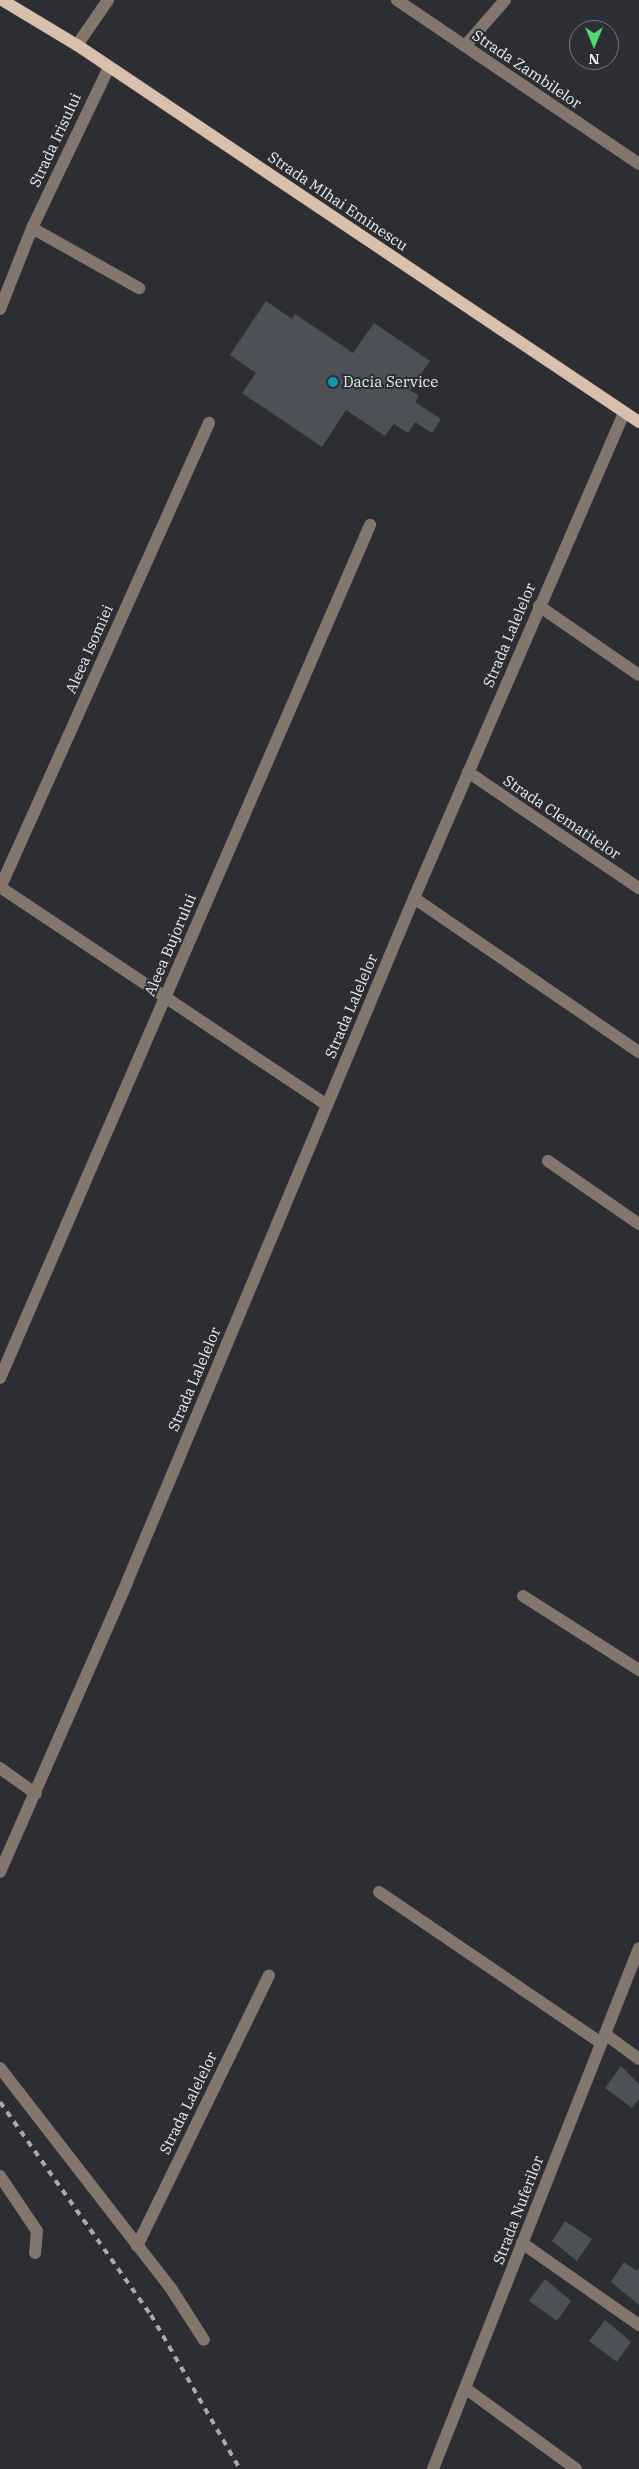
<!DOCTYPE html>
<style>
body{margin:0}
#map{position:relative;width:639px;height:2469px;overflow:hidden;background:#2c2e34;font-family:"IBM Plex Serif",serif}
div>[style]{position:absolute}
.building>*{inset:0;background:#4e5057}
.minor>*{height:12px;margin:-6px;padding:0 6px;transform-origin:6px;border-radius:6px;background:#83776d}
.major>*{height:12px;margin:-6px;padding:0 6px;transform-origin:6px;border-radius:6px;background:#d8c0ac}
.rail>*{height:4px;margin-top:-2px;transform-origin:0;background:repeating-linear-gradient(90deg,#a8aaaf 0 6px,transparent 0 12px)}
.dots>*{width:14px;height:14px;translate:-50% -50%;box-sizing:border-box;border:2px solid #2c2e34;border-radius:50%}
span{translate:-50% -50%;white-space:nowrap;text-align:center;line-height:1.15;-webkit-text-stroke:4px #2c2e34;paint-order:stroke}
.street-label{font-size:15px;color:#e8eaee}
.poi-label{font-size:15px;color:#e8eaee}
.left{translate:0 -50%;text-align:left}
.north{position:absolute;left:569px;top:20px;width:50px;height:50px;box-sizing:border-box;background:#2c2e34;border:1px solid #77797e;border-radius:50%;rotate:180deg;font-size:14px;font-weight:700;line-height:20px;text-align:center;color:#e8eaee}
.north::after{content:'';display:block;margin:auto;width:18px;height:22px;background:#50d674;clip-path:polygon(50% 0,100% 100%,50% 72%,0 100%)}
</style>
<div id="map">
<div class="building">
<i style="clip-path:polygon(266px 301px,292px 319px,295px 314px,353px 353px,374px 323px,430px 361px,410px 390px,419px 396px,415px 402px,441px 419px,432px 433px,415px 422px,408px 433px,394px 424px,385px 436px,346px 410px,322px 447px,242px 393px,256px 373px,230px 355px)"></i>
<i style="clip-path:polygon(621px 2066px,639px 2084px,639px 2099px,632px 2108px,605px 2088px)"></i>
<i style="clip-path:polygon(565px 2221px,592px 2239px,577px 2261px,552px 2241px)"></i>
<i style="clip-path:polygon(624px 2262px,637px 2271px,639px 2268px,639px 2305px,611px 2282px)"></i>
<i style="clip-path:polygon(545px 2279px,571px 2301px,557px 2321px,529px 2301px)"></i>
<i style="clip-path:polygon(605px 2320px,631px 2342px,617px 2362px,589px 2341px)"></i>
</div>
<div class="minor">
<i style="left:397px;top:0;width:292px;rotate:34.1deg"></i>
<i style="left:77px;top:45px;width:55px;rotate:-55.4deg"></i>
<i style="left:465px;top:46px;width:61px;rotate:-49deg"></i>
<i style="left:32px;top:228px;width:123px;rotate:29.3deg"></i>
<i style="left:0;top:309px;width:87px;rotate:-68.4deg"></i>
<i style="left:32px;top:228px;width:178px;rotate:-64.4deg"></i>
<i style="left:539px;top:606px;width:121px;rotate:34.6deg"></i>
<i style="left:468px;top:772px;width:207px;rotate:34.2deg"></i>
<i style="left:0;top:887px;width:393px;rotate:33.7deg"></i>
<i style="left:0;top:888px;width:510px;rotate:-65.8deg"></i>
<i style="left:414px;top:898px;width:273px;rotate:34.4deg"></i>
<i style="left:548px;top:1161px;width:111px;rotate:34.7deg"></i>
<i style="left:0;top:1378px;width:930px;rotate:-66.55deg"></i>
<i style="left:523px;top:1596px;width:138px;rotate:32.5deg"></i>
<i style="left:0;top:1768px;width:44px;rotate:35.8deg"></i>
<i style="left:0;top:1872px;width:317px;rotate:-66.3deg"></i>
<i style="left:127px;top:1582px;width:742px;rotate:-67.24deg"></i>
<i style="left:414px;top:898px;width:529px;rotate:-66.59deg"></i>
<i style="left:379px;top:1892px;width:268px;rotate:34.2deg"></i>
<i style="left:605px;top:2034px;width:42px;rotate:36.3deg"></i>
<i style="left:0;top:2068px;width:281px;rotate:52.2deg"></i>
<i style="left:172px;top:2290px;width:59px;rotate:57.4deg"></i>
<i style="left:0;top:2176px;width:66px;rotate:56.1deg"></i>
<i style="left:37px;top:2231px;width:22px;rotate:95deg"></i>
<i style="left:522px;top:2243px;width:143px;rotate:35deg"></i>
<i style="left:137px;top:2246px;width:301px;rotate:-64deg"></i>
<i style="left:465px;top:2388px;width:137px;rotate:36.1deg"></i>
<i style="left:433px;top:2469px;width:560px;rotate:-68.43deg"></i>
</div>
<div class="major">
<i style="left:2px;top:0;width:87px;rotate:31deg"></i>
<i style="left:77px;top:45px;width:677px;rotate:33.85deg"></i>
</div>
<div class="rail">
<i style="left:0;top:2102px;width:261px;rotate:54.7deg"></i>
<i style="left:151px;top:2315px;width:178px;rotate:60deg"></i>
</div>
<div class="dots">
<i style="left:333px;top:382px;background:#0f9aa8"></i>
</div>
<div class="street-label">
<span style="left:527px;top:69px;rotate:34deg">Strada Zambilelor</span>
<span style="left:55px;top:140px;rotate:-65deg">Strada Irisului</span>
<span style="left:338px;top:201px;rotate:34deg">Strada MIhai Eminescu</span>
<span style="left:509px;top:635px;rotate:-67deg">Strada Lalelelor</span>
<span style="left:89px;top:649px;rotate:-66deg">Aleea Isomiei</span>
<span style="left:562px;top:817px;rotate:34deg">Strada Clematitelor</span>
<span style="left:170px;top:945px;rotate:-67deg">Aleea Bujorului</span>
<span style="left:351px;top:1006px;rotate:-67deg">Strada Lalelelor</span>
<span style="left:194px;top:1379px;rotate:-67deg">Strada Lalelelor</span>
<span style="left:188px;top:2103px;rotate:-64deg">Strada Lalelelor</span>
<span style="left:518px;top:2210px;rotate:-69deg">Strada Nuferilor</span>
</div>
<div class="poi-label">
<span class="left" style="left:343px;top:382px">Dacia Service</span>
</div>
<div class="north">N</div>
</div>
